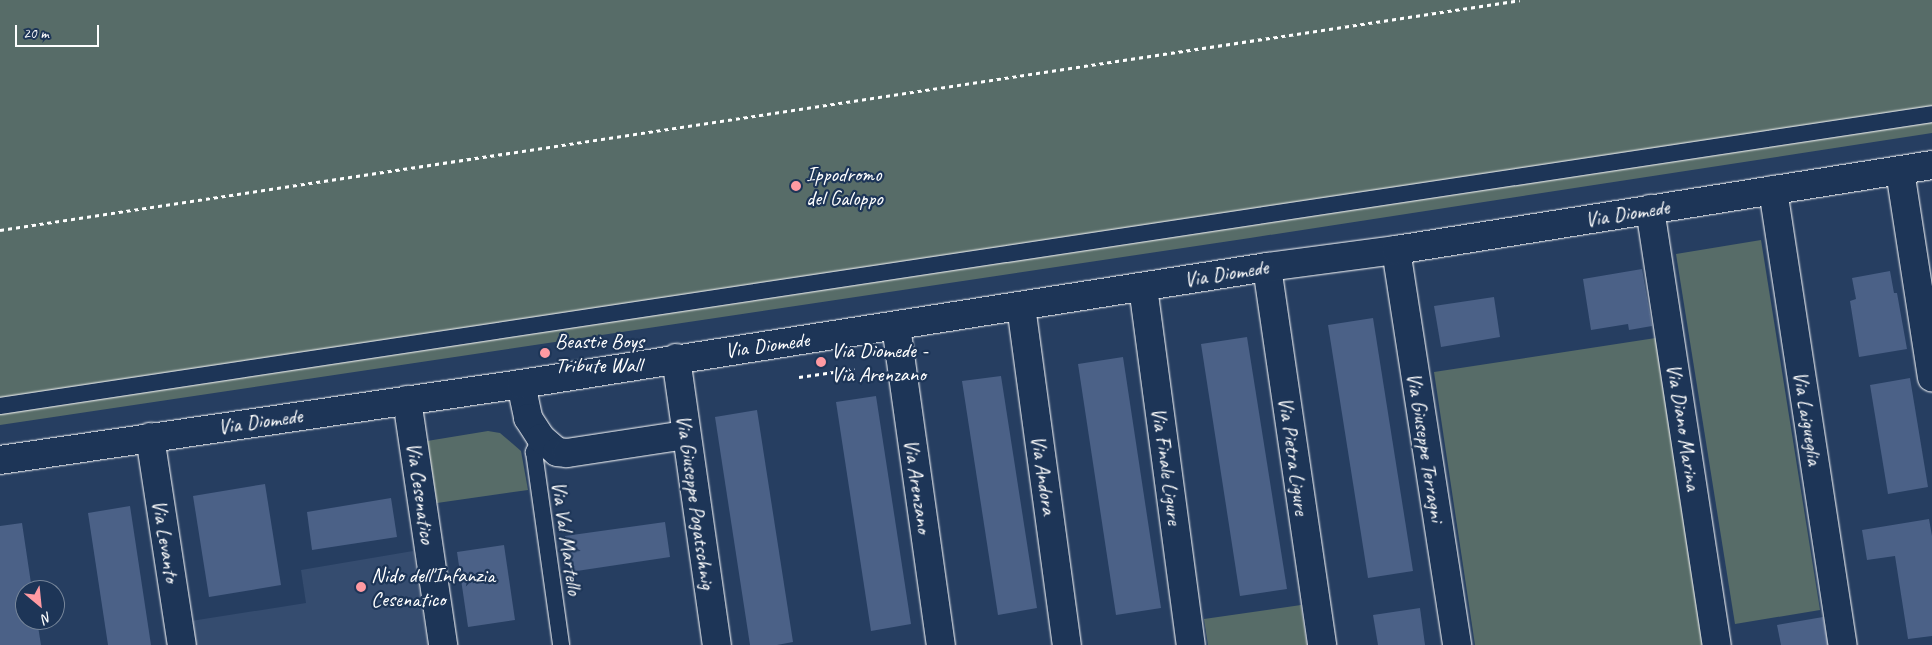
<!DOCTYPE html>
<style>
body{margin:0}
#map{position:relative;width:1932px;height:645px;overflow:hidden;background:#263e61;font-family:Caveat,sans-serif}
div>[style]{position:absolute}
.built>*{inset:0;background:#354c6f}
.green>*{inset:0;background:#576c68}
.building>*{inset:0;background:#4b6187}
.path>*{height:3px;margin-top:-1.5px;transform-origin:0;background:repeating-linear-gradient(90deg,#fff 0 4px,transparent 0 8px)}
.roads{filter:drop-shadow(0 0 1px #fff) drop-shadow(0 0 1px #fff)}
.lane>*{height:16px;margin:-8px;padding:0 8px;transform-origin:8px;border-radius:8px;background:#1d3557}
.street>*{height:28px;margin:-14px;padding:0 14px;transform-origin:14px;border-radius:14px;background:#1d3557}
.secondary>*{height:28px;margin:-14px;padding:0 14px;transform-origin:14px;border-radius:14px;background:#1d3557}
.dots>*{width:14px;height:14px;translate:-50% -50%;box-sizing:border-box;border:2px solid #1d3557;border-radius:50%}
span{translate:-50% -50%;white-space:nowrap;text-align:center;line-height:1.15;-webkit-text-stroke:4.5px #1d3557;paint-order:stroke}
.poi-label{font-size:21px;color:#fff}
.left{translate:0 -50%;text-align:left}
.street-label{font-size:21px;color:#fff}
.north{position:absolute;left:15px;top:580px;width:50px;height:50px;box-sizing:border-box;background:#1d3557;border:1px solid #77869a;border-radius:50%;rotate:152deg;font-size:14px;font-weight:700;line-height:20px;text-align:center;color:#fff}
.north::after{content:'';display:block;margin:auto;width:18px;height:22px;background:#ff9aa2;clip-path:polygon(50% 0,100% 100%,50% 72%,0 100%)}
.scale{position:absolute;left:15px;top:25px;width:84px;height:22px;box-sizing:border-box;border:2px solid #fff;border-top:0;padding-left:6px;font-size:15px;line-height:18px;white-space:nowrap;color:#fff;-webkit-text-stroke:4px #1d3557;paint-order:stroke}
</style>
<div id="map">
<div class="built">
<i style="clip-path:polygon(413px 551px,428px 645px,195px 645px,191px 621px,306px 603px,301px 570px)"></i>
</div>
<div class="green">
<i style="clip-path:polygon(0 0,1932px 0,1932px 133px,1250px 238px,0 425px)"></i>
<i style="clip-path:polygon(1761px 240px,1820px 610px,1735px 624px,1676px 254px)"></i>
<i style="clip-path:polygon(1662px 337px,1709px 645px,1475px 645px,1434px 372px)"></i>
<i style="clip-path:polygon(488px 431px,500px 433px,521px 451px,528px 490px,437px 503px,427px 441px)"></i>
<i style="clip-path:polygon(1301px 605px,1307px 645px,1208px 645px,1204px 619px)"></i>
</div>
<div class="building">
<i style="clip-path:polygon(1642px 269px,1652px 326px,1629px 330px,1628px 324px,1591px 330px,1583px 279px)"></i>
<i style="clip-path:polygon(1890px 271px,1894px 293px,1897px 293px,1907px 349px,1859px 357px,1850px 301px,1856px 299px,1852px 278px)"></i>
<i style="clip-path:polygon(1494px 297px,1500px 337px,1441px 347px,1434px 306px)"></i>
<i style="clip-path:polygon(1373px 318px,1413px 571px,1368px 578px,1328px 325px)"></i>
<i style="clip-path:polygon(1247px 337px,1287px 589px,1240px 596px,1201px 344px)"></i>
<i style="clip-path:polygon(1123px 357px,1161px 608px,1116px 615px,1078px 364px)"></i>
<i style="clip-path:polygon(1001px 376px,1037px 608px,998px 615px,962px 381px)"></i>
<i style="clip-path:polygon(1910px 378px,1928px 487px,1888px 494px,1870px 385px)"></i>
<i style="clip-path:polygon(876px 396px,911px 624px,871px 631px,836px 402px)"></i>
<i style="clip-path:polygon(757px 410px,793px 642px,777px 645px,750px 645px,715px 417px)"></i>
<i style="clip-path:polygon(265px 484px,281px 585px,209px 597px,193px 496px)"></i>
<i style="clip-path:polygon(391px 498px,397px 537px,312px 550px,307px 512px)"></i>
<i style="clip-path:polygon(130px 506px,151px 645px,108px 645px,88px 513px)"></i>
<i style="clip-path:polygon(1929px 519px,1932px 536px,1932px 636px,1908px 639px,1895px 556px,1867px 560px,1862px 530px)"></i>
<i style="clip-path:polygon(665px 522px,670px 557px,570px 572px,565px 536px)"></i>
<i style="clip-path:polygon(22px 523px,32px 590px,25px 590px,25px 620px,37px 620px,41px 645px,0 645px,0 526px)"></i>
<i style="clip-path:polygon(504px 545px,515px 620px,468px 627px,457px 552px)"></i>
<i style="clip-path:polygon(1420px 608px,1425px 645px,1378px 645px,1373px 615px)"></i>
<i style="clip-path:polygon(1823px 617px,1828px 645px,1781px 645px,1777px 625px)"></i>
</div>
<div class="path">
<i style="left:0;top:230px;width:1537px;rotate:-8.6deg"></i>
<i style="left:799px;top:377px;width:56px;rotate:-8.3deg"></i>
</div>
<div class="roads">
<div class="lane">
<i style="left:0;top:406px;width:1954px;rotate:-8.59deg"></i>
<i style="left:541px;top:438px;width:16px;rotate:117deg"></i>
<i style="left:534px;top:452px;width:195px;rotate:82deg"></i>
</div>
<div class="street">
<i style="left:1900px;top:171px;width:209px;rotate:81.2deg"></i>
<i style="left:1773px;top:190px;width:460px;rotate:81.3deg"></i>
<i style="left:1650px;top:209px;width:441px;rotate:81.3deg"></i>
<i style="left:1396px;top:250px;width:400px;rotate:81.2deg"></i>
<i style="left:1267px;top:267px;width:382px;rotate:81.7deg"></i>
<i style="left:1143px;top:287px;width:361px;rotate:82.4deg"></i>
<i style="left:1021px;top:306px;width:342px;rotate:82.3deg"></i>
<i style="left:896px;top:326px;width:322px;rotate:82deg"></i>
<i style="left:676px;top:358px;width:290px;rotate:81.9deg"></i>
<i style="left:521px;top:384px;width:35px;rotate:78deg"></i>
<i style="left:528px;top:418px;width:24px;rotate:57deg"></i>
<i style="left:541px;top:438px;width:21px;rotate:41deg"></i>
<i style="left:557px;top:452px;width:10px;rotate:6deg"></i>
<i style="left:567px;top:453px;width:120px;rotate:-8.6deg"></i>
<i style="left:407px;top:400px;width:248px;rotate:81.6deg"></i>
<i style="left:150px;top:437px;width:210px;rotate:81.3deg"></i>
</div>
<div class="secondary">
<i style="left:0;top:460px;width:527px;rotate:-8.3deg"></i>
<i style="left:521px;top:384px;width:755px;rotate:-8.91deg"></i>
<i style="left:1267px;top:267px;width:130px;rotate:-7.5deg"></i>
<i style="left:1396px;top:250px;width:543px;rotate:-9.01deg"></i>
</div>
</div>
<div class="dots">
<i style="left:796px;top:186px;background:#ff9aa2"></i>
<i style="left:545px;top:353px;background:#ff9aa2"></i>
<i style="left:821px;top:362px;background:#ff9aa2"></i>
<i style="left:361px;top:587px;background:#ff9aa2"></i>
</div>
<div class="poi-label">
<span class="left" style="left:806px;top:186px">Ippodromo<br>del Galoppo</span>
<span class="left" style="left:555px;top:353px">Beastie Boys<br>Tribute Wall</span>
<span class="left" style="left:831px;top:362px">Via Diomede -<br>Via Arenzano</span>
<span class="left" style="left:371px;top:587px">Nido dell'Infanzia<br>Cesenatico</span>
</div>
<div class="street-label">
<span style="left:1627px;top:213px;rotate:-9deg">Via Diomede</span>
<span style="left:1226px;top:273px;rotate:-9deg">Via Diomede</span>
<span style="left:767px;top:345px;rotate:-8deg">Via Diomede</span>
<span style="left:1808px;top:418px;rotate:81deg">Via Laigueglia</span>
<span style="left:260px;top:421px;rotate:-8deg">Via Diomede</span>
<span style="left:1684px;top:427px;rotate:81deg">Via Diano Marina</span>
<span style="left:1426px;top:447px;rotate:81deg">Via Giuseppe Terragni</span>
<span style="left:1294px;top:456px;rotate:82deg">Via Pietra Ligure</span>
<span style="left:1167px;top:466px;rotate:82deg">Via Finale Ligure</span>
<span style="left:1044px;top:475px;rotate:82deg">Via Andora</span>
<span style="left:918px;top:486px;rotate:82deg">Via Arenzano</span>
<span style="left:421px;top:493px;rotate:82deg">Via Cesenatico</span>
<span style="left:696px;top:502px;rotate:82deg">Via Giuseppe Pogatschnig</span>
<span style="left:567px;top:538px;rotate:82deg">Via Val Martello</span>
<span style="left:166px;top:541px;rotate:81deg">Via Levanto</span>
</div>
<div class="north">N</div>
<div class="scale">20 m</div>
</div>
